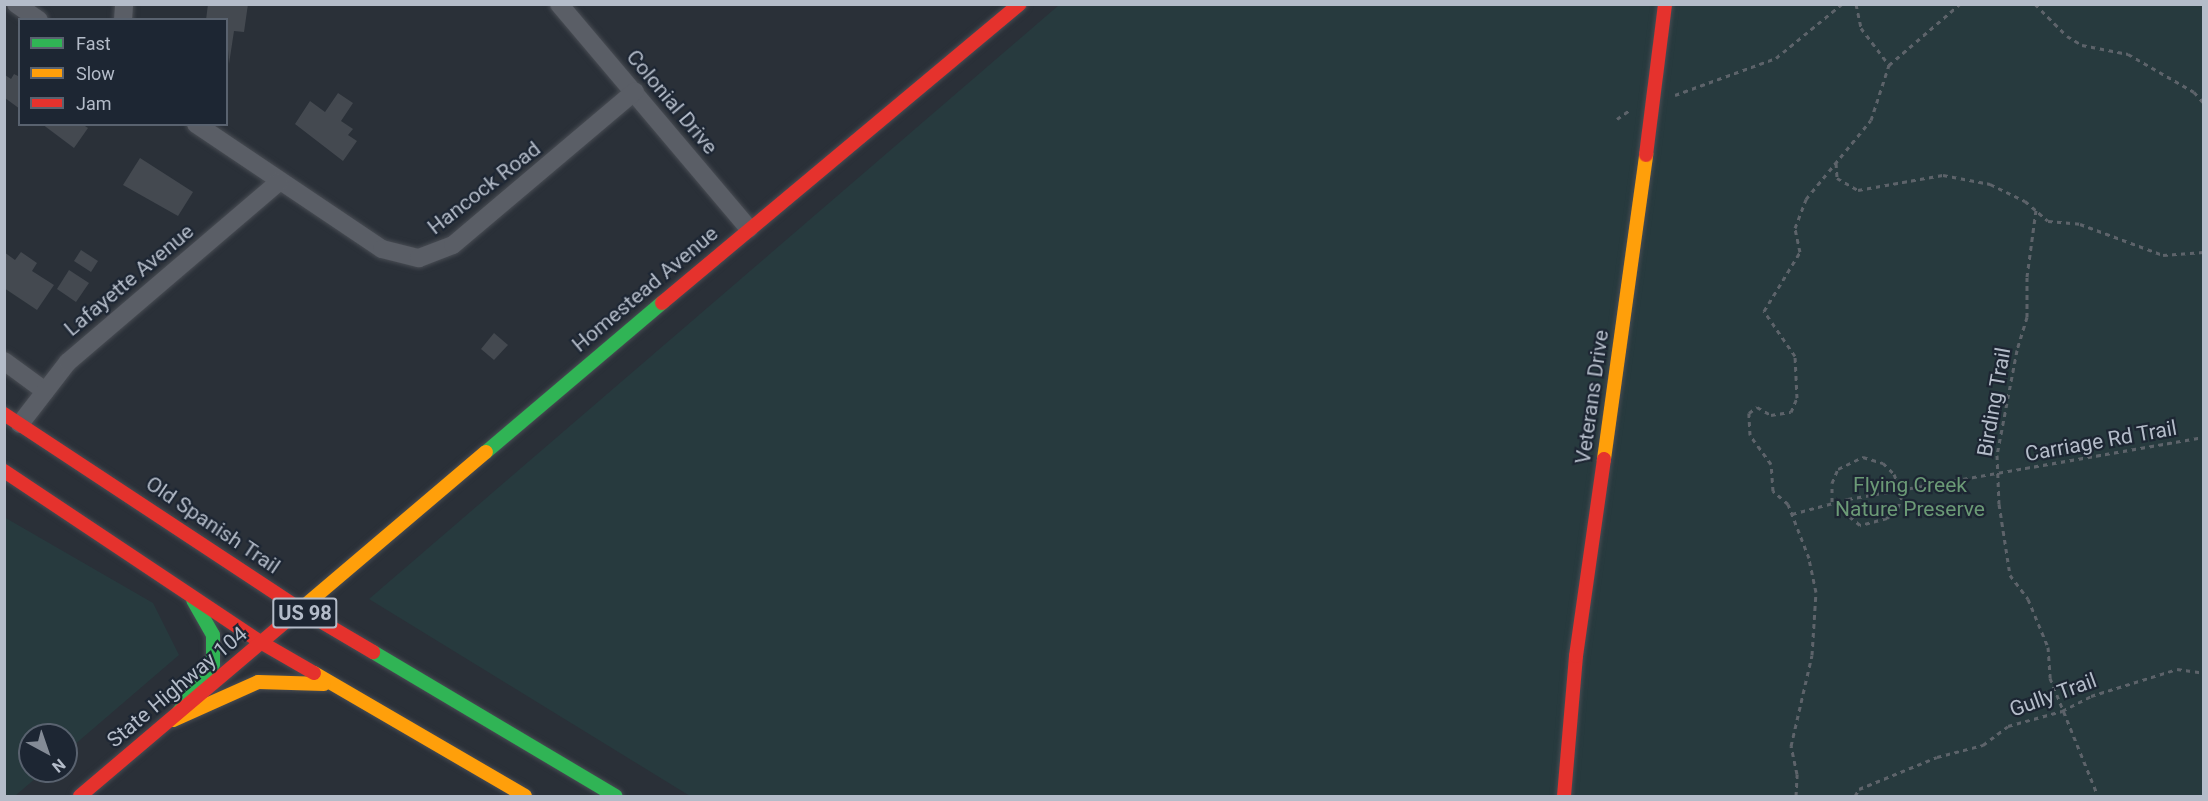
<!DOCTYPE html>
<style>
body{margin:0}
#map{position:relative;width:2208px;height:801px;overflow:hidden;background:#2a3038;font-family:Roboto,sans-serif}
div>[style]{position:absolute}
.green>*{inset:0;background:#273a3e}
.building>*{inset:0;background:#444950}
.path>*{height:3px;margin-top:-1.5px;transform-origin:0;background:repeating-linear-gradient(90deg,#5d636a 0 4.5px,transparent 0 9px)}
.roads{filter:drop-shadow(0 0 2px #484c53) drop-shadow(0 0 2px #484c53)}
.street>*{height:18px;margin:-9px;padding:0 9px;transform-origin:9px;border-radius:9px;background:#5a5e66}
.fast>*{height:14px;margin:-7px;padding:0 7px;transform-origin:7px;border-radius:7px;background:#30b455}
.slow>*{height:14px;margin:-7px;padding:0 7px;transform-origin:7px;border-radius:7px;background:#ff9f0a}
.jam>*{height:14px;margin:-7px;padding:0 7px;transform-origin:7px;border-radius:7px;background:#e5322d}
span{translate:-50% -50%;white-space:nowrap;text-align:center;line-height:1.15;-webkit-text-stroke:4.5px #1d2633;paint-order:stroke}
.shield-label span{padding:2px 4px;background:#1d2633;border:2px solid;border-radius:4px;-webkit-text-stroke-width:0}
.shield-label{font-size:20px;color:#b4bcc9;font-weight:700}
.street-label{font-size:21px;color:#b4bcc9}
.park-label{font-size:21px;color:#6b9a76}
.frame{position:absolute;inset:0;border:6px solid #b4bcc9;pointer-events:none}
.legend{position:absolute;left:18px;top:18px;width:210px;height:108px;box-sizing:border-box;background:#1d2633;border:2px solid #59626f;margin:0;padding:8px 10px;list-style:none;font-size:18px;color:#b4bcc9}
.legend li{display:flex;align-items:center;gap:12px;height:30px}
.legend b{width:30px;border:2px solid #59626f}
.north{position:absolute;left:18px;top:723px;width:60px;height:60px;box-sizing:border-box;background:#1d2633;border:2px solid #59626f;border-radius:50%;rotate:140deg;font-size:16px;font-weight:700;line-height:24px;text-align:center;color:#b4bcc9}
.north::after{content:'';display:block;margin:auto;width:21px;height:27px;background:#848b96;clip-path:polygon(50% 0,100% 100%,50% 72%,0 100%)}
</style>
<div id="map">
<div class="green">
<i style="clip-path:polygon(1059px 5px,2203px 5px,2203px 796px,690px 796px,369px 599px)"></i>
<i style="clip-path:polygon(4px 517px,153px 603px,179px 655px,66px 752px,66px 735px,30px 735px,30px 771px,44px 771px,15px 796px,4px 796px)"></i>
</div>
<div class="building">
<i style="clip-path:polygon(208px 4px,248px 4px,244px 32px,234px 31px,229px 64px,226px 20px,206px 20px)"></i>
<i style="clip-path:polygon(14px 74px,20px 77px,20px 109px,5px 98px,5px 75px,11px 79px)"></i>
<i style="clip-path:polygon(338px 93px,353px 103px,341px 121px,353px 129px,348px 135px,357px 141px,343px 161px,295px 124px,310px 101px,325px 112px)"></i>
<i style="clip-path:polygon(42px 124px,82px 124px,88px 128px,74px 148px)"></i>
<i style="clip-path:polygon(140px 158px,193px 192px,178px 216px,123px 185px)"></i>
<i style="clip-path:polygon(81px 250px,98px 261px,91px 272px,74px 261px)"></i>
<i style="clip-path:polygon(4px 252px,15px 260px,21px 252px,37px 263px,32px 271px,54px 285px,37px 310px,4px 288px)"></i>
<i style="clip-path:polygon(69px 270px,89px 283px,76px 302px,57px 289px)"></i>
<i style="clip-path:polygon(494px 333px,508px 345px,494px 360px,481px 349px)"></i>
</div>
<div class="path">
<i style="left:1856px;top:4px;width:25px;rotate:78deg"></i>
<i style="left:1861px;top:28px;width:46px;rotate:52.9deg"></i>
<i style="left:2035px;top:4px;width:45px;rotate:45deg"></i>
<i style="left:2067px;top:36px;width:17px;rotate:31deg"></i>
<i style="left:2082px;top:45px;width:47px;rotate:11.1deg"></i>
<i style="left:2128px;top:54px;width:76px;rotate:29.9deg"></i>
<i style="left:2194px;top:92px;width:15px;rotate:48deg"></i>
<i style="left:1675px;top:95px;width:108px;rotate:-20.1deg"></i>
<i style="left:1776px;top:58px;width:85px;rotate:-39.3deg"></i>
<i style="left:1617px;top:119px;width:16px;rotate:-35deg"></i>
<i style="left:1836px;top:163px;width:15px;rotate:86deg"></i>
<i style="left:1837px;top:178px;width:24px;rotate:30deg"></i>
<i style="left:1858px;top:190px;width:86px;rotate:-10deg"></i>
<i style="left:1943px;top:175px;width:48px;rotate:10.8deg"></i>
<i style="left:1990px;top:184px;width:39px;rotate:26deg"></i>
<i style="left:2025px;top:201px;width:30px;rotate:41deg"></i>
<i style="left:2048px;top:221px;width:32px;rotate:5deg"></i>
<i style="left:2080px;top:224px;width:89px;rotate:20.5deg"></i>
<i style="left:2163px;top:255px;width:41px;rotate:-4.2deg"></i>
<i style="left:2036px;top:210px;width:68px;rotate:97.7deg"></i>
<i style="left:2027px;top:277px;width:40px;rotate:90deg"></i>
<i style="left:2027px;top:317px;width:34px;rotate:107deg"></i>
<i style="left:2017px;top:350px;width:107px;rotate:100.8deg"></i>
<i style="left:1997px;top:455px;width:49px;rotate:87.7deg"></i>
<i style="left:1999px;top:504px;width:72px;rotate:81.2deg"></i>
<i style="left:2010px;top:575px;width:30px;rotate:53deg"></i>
<i style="left:2028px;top:599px;width:52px;rotate:67.4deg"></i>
<i style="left:2048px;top:647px;width:31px;rotate:86deg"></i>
<i style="left:2050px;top:678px;width:127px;rotate:67.9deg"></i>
<i style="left:1863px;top:457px;width:21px;rotate:17deg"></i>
<i style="left:1883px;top:463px;width:16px;rotate:45deg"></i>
<i style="left:1894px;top:474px;width:22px;rotate:69deg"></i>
<i style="left:1902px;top:495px;width:16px;rotate:108deg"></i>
<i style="left:1897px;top:510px;width:13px;rotate:141deg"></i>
<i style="left:1887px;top:518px;width:28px;rotate:165deg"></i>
<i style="left:1860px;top:525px;width:36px;rotate:-141deg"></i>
<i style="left:1832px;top:502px;width:19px;rotate:-90deg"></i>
<i style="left:1832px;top:483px;width:15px;rotate:-67deg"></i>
<i style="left:1838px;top:469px;width:28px;rotate:-26deg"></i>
<i style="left:1792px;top:514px;width:58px;rotate:-15deg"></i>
<i style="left:1848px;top:499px;width:361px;rotate:-9.9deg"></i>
<i style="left:1796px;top:796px;width:22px;rotate:-87deg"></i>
<i style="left:1797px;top:774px;width:29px;rotate:-102deg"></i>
<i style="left:1791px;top:746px;width:93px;rotate:-77deg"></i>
<i style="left:1812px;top:655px;width:63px;rotate:-86.4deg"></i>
<i style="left:1816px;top:592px;width:35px;rotate:-102deg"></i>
<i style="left:1809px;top:558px;width:58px;rotate:-111.3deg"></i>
<i style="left:1788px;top:504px;width:20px;rotate:-139deg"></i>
<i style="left:1773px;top:491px;width:27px;rotate:-94deg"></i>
<i style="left:1771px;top:464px;width:36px;rotate:-126deg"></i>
<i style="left:1750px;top:435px;width:22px;rotate:-93deg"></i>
<i style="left:1749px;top:413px;width:10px;rotate:-37deg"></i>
<i style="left:1757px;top:407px;width:16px;rotate:30deg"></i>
<i style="left:1771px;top:415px;width:20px;rotate:-9deg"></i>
<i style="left:1791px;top:412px;width:15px;rotate:-67deg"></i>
<i style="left:1797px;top:398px;width:42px;rotate:-92.7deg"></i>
<i style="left:1795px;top:356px;width:55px;rotate:-124.6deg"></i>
<i style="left:1764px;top:311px;width:69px;rotate:-58.6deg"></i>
<i style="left:1800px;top:252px;width:25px;rotate:-102deg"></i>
<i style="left:1795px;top:228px;width:31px;rotate:-69deg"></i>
<i style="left:1806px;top:199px;width:102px;rotate:-50.6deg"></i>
<i style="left:1871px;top:120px;width:58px;rotate:-71.9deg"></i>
<i style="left:1889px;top:65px;width:94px;rotate:-40.7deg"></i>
<i style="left:1855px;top:796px;width:8px;rotate:-60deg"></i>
<i style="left:1859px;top:789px;width:84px;rotate:-22.3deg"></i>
<i style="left:1937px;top:757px;width:48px;rotate:-14.6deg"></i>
<i style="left:1983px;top:745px;width:31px;rotate:-37deg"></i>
<i style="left:2008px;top:726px;width:56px;rotate:-15.5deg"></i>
<i style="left:2062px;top:711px;width:33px;rotate:-27deg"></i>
<i style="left:2091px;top:696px;width:90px;rotate:-17.4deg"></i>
<i style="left:2177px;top:669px;width:27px;rotate:8deg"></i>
</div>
<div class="roads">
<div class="street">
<i style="left:16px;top:4px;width:28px;rotate:35deg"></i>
<i style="left:559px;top:4px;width:294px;rotate:49.8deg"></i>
<i style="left:123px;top:20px;width:16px;rotate:-86deg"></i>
<i style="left:196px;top:124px;width:224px;rotate:33.9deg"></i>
<i style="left:382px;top:249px;width:38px;rotate:14deg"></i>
<i style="left:419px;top:258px;width:36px;rotate:-21deg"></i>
<i style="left:453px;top:245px;width:238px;rotate:-40.2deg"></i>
<i style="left:4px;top:361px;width:51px;rotate:36.2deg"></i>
<i style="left:20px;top:424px;width:78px;rotate:-52.3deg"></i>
<i style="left:68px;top:362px;width:277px;rotate:-40.5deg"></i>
</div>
<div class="fast">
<i style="left:486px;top:452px;width:231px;rotate:-40.3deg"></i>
<i style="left:373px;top:652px;width:282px;rotate:30.7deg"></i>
<i style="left:173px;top:720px;width:69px;rotate:-54.5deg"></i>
<i style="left:213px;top:664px;width:29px;rotate:-90deg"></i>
<i style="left:213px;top:635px;width:40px;rotate:-119.7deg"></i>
</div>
<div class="slow">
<i style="left:1604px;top:459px;width:307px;rotate:-82.1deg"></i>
<i style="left:296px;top:613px;width:249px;rotate:-40.3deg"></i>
<i style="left:314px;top:673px;width:244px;rotate:30.2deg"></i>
<i style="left:173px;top:720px;width:93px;rotate:-24.1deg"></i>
<i style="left:258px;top:682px;width:66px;rotate:1.7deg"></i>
</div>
<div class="jam">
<i style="left:1646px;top:155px;width:152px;rotate:-82.8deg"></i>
<i style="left:662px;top:303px;width:466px;rotate:-39.9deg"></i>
<i style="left:4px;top:414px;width:354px;rotate:33.4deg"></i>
<i style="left:300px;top:609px;width:85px;rotate:30.5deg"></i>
<i style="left:4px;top:471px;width:310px;rotate:33.7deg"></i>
<i style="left:262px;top:643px;width:60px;rotate:30deg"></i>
<i style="left:80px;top:796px;width:283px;rotate:-40.3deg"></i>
<i style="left:1564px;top:796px;width:141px;rotate:-85.1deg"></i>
<i style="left:1576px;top:656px;width:199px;rotate:-81.9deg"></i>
</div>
</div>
<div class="shield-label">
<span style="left:305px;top:613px">US 98</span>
</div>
<div class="street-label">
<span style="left:672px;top:102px;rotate:50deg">Colonial Drive</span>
<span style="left:484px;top:188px;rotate:-38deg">Hancock Road</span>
<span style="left:129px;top:280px;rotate:-40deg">Lafayette Avenue</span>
<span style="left:645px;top:289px;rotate:-40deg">Homestead Avenue</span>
<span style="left:1592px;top:397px;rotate:-82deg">Veterans Drive</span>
<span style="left:1994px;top:402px;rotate:-80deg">Birding Trail</span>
<span style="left:2101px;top:441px;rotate:-10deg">Carriage Rd Trail</span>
<span style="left:213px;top:525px;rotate:34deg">Old Spanish Trail</span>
<span style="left:177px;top:687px;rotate:-40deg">State Highway 104</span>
<span style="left:2053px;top:695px;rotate:-20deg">Gully Trail</span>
</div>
<div class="park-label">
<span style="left:1910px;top:497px">Flying Creek<br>Nature Preserve</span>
</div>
<div class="frame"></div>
<ul class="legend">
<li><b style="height:8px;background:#30b455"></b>Fast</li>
<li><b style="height:8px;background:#ff9f0a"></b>Slow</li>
<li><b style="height:8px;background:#e5322d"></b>Jam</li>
</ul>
<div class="north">N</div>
</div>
